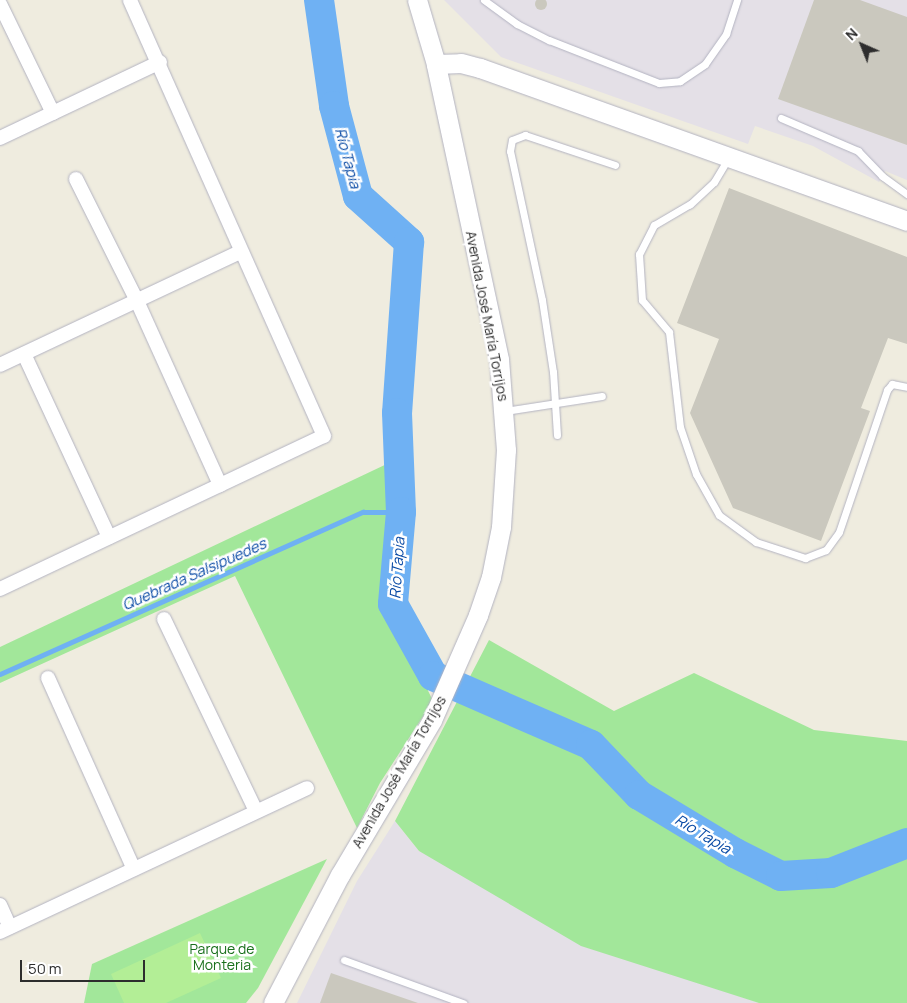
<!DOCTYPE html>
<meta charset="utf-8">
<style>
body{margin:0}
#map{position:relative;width:907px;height:1003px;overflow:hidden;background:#efecdf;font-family:Manrope,sans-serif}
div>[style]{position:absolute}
.industrial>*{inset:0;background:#e4e0e7}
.green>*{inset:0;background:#a2e79a}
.pitch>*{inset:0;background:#b3ee96}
.stream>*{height:5px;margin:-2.5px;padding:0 2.5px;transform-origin:2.5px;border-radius:2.5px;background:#6fb1f3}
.river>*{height:30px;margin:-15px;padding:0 15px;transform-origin:15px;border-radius:15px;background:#6fb1f3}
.building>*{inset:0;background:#cac8be}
.round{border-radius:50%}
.roads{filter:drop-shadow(0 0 1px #b3b3c1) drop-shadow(0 0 1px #b3b3c1)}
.lane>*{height:7px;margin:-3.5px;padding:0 3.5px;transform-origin:3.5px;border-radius:3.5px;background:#fff}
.street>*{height:14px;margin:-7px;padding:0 7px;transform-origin:7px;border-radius:7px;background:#fff}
.secondary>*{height:19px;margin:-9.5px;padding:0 9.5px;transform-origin:9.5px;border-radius:9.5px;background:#fff}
span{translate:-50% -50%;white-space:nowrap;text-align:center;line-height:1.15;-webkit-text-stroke:5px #fff;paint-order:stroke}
.street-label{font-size:14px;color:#2d2d2d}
.park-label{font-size:14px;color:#186f1b}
.water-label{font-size:15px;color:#094aa5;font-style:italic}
.north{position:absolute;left:837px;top:20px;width:50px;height:50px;-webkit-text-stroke:4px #fff;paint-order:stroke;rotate:316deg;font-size:14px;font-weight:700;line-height:20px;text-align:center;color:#2d2d2d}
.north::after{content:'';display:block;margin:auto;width:18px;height:22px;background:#2d2d2d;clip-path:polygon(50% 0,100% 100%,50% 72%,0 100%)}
.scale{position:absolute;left:20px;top:960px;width:125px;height:22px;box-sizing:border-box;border:2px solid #2d2d2d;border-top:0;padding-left:6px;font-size:15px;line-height:18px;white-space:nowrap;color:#2d2d2d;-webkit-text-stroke:4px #fff;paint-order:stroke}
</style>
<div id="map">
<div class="industrial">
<i style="clip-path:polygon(444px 0,907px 0,907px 180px,885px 171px,879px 182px,813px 146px,755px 126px,748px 144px,501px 57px)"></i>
<i style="clip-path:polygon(395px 821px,419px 851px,724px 991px,759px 1003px,297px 1003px,357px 881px)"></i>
</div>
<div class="green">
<i style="clip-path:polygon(391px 462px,393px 618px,433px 701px,380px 783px,357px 828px,235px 576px,0 683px,0 647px)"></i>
<i style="clip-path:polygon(489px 640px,614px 711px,694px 673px,814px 730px,907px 741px,907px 1003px,759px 1003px,581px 946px,419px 851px,395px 821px)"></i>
<i style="clip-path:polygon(327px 859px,258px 988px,246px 1003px,84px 1003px,92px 964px)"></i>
</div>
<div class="pitch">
<i style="clip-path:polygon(200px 933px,221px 978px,166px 1003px,124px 1003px,111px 974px)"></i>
</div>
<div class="stream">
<i style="left:0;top:674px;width:398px;rotate:-24.1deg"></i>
<i style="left:363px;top:512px;width:38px"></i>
</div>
<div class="river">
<i style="left:319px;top:0;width:107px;rotate:81.9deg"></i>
<i style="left:334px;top:106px;width:93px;rotate:75.1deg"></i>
<i style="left:358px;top:196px;width:69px;rotate:42deg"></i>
<i style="left:409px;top:242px;width:171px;rotate:94deg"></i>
<i style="left:397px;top:413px;width:99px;rotate:87.7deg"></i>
<i style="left:401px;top:512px;width:92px;rotate:95deg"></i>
<i style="left:393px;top:604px;width:82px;rotate:60.9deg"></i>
<i style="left:433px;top:676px;width:172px;rotate:23.6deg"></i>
<i style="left:591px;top:745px;width:69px;rotate:46.2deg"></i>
<i style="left:639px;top:795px;width:112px;rotate:31.1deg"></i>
<i style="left:735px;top:853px;width:51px;rotate:26.6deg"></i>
<i style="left:781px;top:876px;width:50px;rotate:-3.4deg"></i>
<i style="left:831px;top:873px;width:82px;rotate:-21.5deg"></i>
</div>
<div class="building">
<i class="round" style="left:535px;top:-2px;width:12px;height:12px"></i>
<i style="clip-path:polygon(814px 0,860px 0,907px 17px,907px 145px,778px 99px)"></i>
<i style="clip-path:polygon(729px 188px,907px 257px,907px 344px,888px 338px,861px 408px,870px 411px,821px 541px,733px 508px,690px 413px,719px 339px,677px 323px)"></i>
<i style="clip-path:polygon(331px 973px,418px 1003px,320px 1003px)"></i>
</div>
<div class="roads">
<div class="lane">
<i style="left:484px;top:0;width:41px;rotate:36deg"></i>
<i style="left:517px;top:24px;width:36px;rotate:27deg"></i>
<i style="left:549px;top:40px;width:118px;rotate:21.4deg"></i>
<i style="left:659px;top:83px;width:21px;rotate:-5deg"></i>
<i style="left:680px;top:81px;width:30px;rotate:-34deg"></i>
<i style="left:705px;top:64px;width:37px;rotate:-55deg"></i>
<i style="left:726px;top:34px;width:36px;rotate:-72deg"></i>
<i style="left:781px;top:118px;width:84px;rotate:23.2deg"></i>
<i style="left:858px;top:151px;width:35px;rotate:46deg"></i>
<i style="left:882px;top:176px;width:31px;rotate:36deg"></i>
<i style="left:729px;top:157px;width:29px;rotate:121deg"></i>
<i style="left:714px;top:182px;width:33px;rotate:137deg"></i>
<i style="left:690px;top:204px;width:42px;rotate:149.7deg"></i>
<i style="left:654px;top:225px;width:33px;rotate:117deg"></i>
<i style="left:639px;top:254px;width:46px;rotate:86.3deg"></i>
<i style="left:642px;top:300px;width:42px;rotate:49.8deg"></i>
<i style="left:669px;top:332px;width:96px;rotate:83.4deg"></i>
<i style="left:680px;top:427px;width:50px;rotate:71.2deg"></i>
<i style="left:696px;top:474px;width:47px;rotate:60.7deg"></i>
<i style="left:719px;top:515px;width:46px;rotate:36.1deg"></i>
<i style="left:756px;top:542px;width:52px;rotate:18.1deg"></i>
<i style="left:805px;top:558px;width:22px;rotate:-21deg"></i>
<i style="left:826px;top:550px;width:22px;rotate:-54deg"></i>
<i style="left:839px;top:532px;width:150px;rotate:-71.3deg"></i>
<i style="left:887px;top:390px;width:8px;rotate:-50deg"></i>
<i style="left:892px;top:384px;width:15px;rotate:11deg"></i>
<i style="left:505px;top:411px;width:98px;rotate:-8.8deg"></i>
<i style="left:557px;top:435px;width:63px;rotate:-93.6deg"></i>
<i style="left:553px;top:372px;width:73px;rotate:-98.7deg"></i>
<i style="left:542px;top:300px;width:152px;rotate:-102.1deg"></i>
<i style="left:510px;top:151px;width:11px;rotate:-80deg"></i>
<i style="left:512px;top:140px;width:14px;rotate:-21deg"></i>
<i style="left:525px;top:135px;width:95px;rotate:18.4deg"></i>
<i style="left:344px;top:960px;width:127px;rotate:19.9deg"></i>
</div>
<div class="street">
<i style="left:0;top:4px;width:121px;rotate:64.1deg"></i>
<i style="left:0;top:138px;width:177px;rotate:-25.4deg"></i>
<i style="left:76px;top:179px;width:136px;rotate:63.4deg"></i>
<i style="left:137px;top:301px;width:202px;rotate:65.7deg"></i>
<i style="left:24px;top:354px;width:202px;rotate:65.1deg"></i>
<i style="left:0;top:365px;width:265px;rotate:-25.2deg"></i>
<i style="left:0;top:589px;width:358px;rotate:-25.3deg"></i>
<i style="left:324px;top:436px;width:477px;rotate:-114deg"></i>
<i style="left:164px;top:619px;width:213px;rotate:64.4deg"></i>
<i style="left:48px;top:678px;width:209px;rotate:65.8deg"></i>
<i style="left:0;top:905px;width:24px;rotate:66deg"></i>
<i style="left:0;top:932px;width:339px;rotate:-25.1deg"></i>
</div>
<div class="secondary">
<i style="left:436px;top:64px;width:25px;rotate:-2deg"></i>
<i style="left:461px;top:63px;width:20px;rotate:15deg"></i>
<i style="left:480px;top:68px;width:454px;rotate:19.7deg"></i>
<i style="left:273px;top:1003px;width:144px;rotate:-62.4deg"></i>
<i style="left:340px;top:875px;width:180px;rotate:-59.3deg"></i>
<i style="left:432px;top:720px;width:115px;rotate:-66.3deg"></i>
<i style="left:478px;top:615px;width:40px;rotate:-71.1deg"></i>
<i style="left:491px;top:577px;width:51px;rotate:-78.7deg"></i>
<i style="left:501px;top:527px;width:77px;rotate:-86.3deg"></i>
<i style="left:506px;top:450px;width:91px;rotate:-94.4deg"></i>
<i style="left:499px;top:359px;width:302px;rotate:-102.1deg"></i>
<i style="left:436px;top:64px;width:67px;rotate:-106.5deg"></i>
</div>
</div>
<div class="street-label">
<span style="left:487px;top:316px;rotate:79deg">Avenida José María Torrijos</span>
<span style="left:399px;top:772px;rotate:-60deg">Avenida José María Torrijos</span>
</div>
<div class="park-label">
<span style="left:222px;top:957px">Parque de<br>Monteria</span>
</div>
<div class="water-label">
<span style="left:348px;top:158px;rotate:75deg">Río Tapia</span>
<span style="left:397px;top:568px;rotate:-86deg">Río Tapia</span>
<span style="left:194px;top:574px;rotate:-24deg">Quebrada Salsipuedes</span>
<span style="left:703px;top:834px;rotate:31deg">Río Tapia</span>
</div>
<div class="north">N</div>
<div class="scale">50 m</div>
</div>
